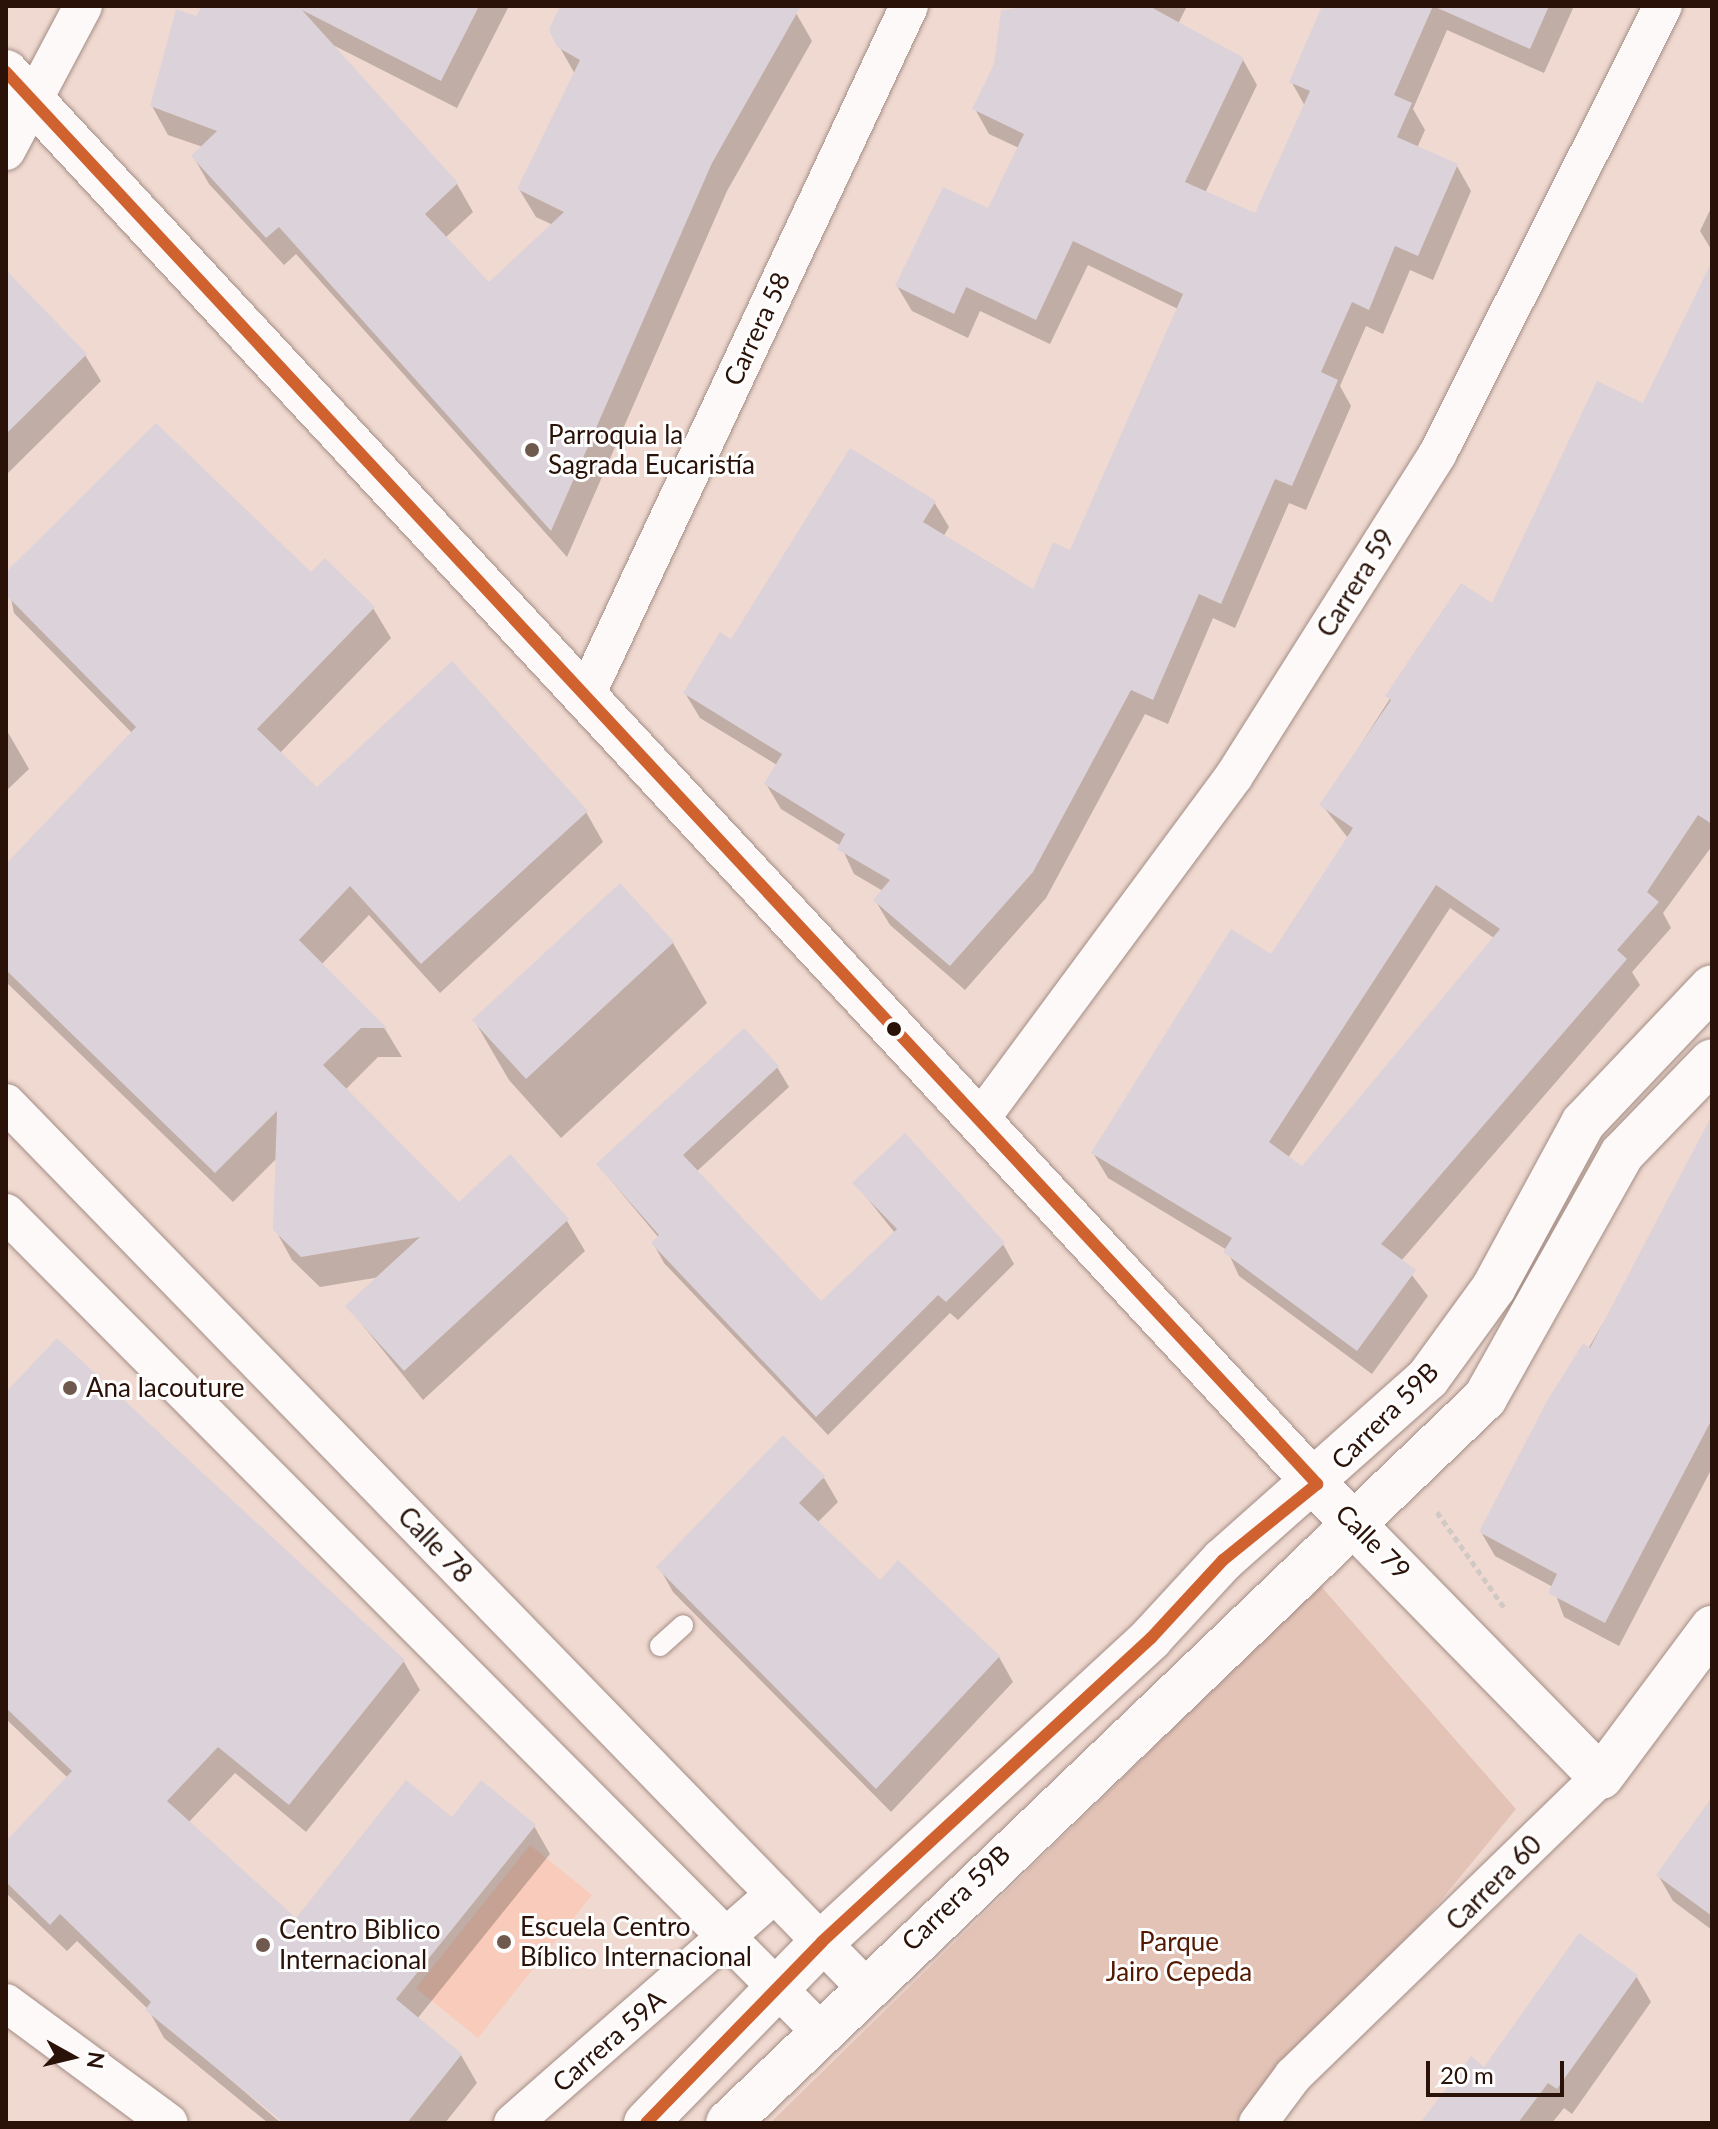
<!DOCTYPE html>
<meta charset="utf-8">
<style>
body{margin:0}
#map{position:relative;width:1718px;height:2129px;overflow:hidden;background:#f0d9d0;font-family:Lato,sans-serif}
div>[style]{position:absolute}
.built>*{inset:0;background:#f8cbbb}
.green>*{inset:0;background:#e4c3b7}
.shadow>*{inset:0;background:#0003}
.building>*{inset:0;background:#dcd2da}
.path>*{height:5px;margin-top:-2.5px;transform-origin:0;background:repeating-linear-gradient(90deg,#d0c9c6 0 6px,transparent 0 10px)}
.roads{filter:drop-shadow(0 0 2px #a28d85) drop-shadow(0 0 2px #a28d85)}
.lane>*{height:20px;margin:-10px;padding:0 10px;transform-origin:10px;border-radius:10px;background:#fdf9f8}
.street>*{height:38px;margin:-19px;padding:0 19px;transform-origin:19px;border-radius:19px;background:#fdf9f8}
.secondary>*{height:44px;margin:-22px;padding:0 22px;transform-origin:22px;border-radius:22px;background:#fdf9f8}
.bus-1>*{height:12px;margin:-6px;padding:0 6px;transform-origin:6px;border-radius:6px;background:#d0622f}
.dots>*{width:22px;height:22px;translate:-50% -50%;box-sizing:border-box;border:4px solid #fefefe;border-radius:50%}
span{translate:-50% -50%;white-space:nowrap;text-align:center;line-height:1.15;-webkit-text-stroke:6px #fefefe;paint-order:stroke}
.street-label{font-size:26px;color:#2a1208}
.poi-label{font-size:26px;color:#2a1208}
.left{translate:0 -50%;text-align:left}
.park-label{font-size:26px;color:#521800}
.frame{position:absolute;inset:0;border:8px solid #2a1208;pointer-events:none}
.north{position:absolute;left:32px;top:2017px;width:80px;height:80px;-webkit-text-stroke:6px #fefefe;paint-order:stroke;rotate:98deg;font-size:22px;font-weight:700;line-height:32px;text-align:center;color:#2a1208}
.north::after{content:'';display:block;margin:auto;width:28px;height:36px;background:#2a1208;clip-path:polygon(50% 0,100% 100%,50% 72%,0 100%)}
.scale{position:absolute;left:1426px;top:2061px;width:138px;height:36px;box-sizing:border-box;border:4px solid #2a1208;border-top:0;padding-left:10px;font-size:24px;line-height:28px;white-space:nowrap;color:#2a1208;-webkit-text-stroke:6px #fefefe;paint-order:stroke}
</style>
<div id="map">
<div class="built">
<i style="clip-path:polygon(530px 1845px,592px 1895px,478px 2038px,416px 1988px)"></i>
</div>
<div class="green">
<i style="clip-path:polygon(1320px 1585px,1516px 1809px,1258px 2123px,770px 2123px)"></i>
</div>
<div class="shadow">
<i style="clip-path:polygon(203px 6px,509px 6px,457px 108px,329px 43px,457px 184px,473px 212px,445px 238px,489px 285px,553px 225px,536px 217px,519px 189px,575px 74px,559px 46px,562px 6px,783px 6px,796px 13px,812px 41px,727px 191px,567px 557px,296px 254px,284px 265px,209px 184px,193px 156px,203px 147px,168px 135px,152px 106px)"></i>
<i style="clip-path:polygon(1039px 6px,1187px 6px,1178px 24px,1243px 60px,1257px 85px,1205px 193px,1256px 216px,1305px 106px,1291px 81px,1324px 6px,1574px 6px,1544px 73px,1447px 30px,1413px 109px,1425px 130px,1417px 148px,1457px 166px,1471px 191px,1433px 280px,1410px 270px,1383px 334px,1366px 326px,1340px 386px,1351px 406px,1306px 510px,1289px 503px,1235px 628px,1213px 618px,1168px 724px,1145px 714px,1046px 898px,965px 990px,890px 925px,875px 900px,883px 891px,854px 874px,841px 846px,781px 809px,766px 784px,777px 765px,700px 718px,685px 693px,731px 641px,934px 502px,949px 527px,943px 537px,1034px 592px,1071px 552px,1178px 309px,1088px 265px,1050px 344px,980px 311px,968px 338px,912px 311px,897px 286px,989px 211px,1019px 148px,989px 134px,975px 109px)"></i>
<i style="clip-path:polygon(1712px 206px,1712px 251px,1700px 231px)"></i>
<i style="clip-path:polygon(evenodd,1712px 265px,1712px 846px,1663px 913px,1671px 928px,1632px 972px,1640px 985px,1401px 1261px,1428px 1296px,1372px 1374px,1239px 1276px,1227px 1250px,1108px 1178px,1093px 1153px,1271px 956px,1348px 838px,1322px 805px,1462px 586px,1493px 606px,1644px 406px,1712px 265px,1450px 908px,1494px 938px,1302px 1168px,1288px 1158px,1450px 908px)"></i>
<i style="clip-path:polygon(6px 298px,85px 355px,101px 381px,6px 475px)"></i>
<i style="clip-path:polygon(6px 574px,311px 574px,373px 608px,391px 638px,279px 754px,317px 790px,586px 812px,603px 842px,440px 993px,369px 915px,321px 965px,385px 1029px,402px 1057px,378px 1057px,345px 1090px,459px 1205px,567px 1221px,585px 1251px,423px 1400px,348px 1307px,380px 1277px,320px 1287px,292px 1260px,275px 1229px,277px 1158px,233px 1202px,6px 982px,6px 867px,133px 734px,14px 613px)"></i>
<i style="clip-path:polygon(6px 729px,29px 769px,6px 791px)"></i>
<i style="clip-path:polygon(620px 885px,673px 943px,707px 1003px,561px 1138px,509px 1080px,474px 1020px)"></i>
<i style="clip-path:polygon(777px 1067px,789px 1087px,696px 1172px,821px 1304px,895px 1233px,855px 1183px,1003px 1244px,1014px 1264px,958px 1320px,950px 1313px,828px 1435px,664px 1263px,653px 1243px,659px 1238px,598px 1165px)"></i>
<i style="clip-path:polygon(1712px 1137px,1712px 1468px,1619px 1646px,1564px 1617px,1553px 1587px,1495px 1556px,1481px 1532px)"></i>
<i style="clip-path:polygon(57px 1341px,404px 1662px,420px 1690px,306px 1832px,235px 1773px,188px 1823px,296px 1921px,452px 1819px,534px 1826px,550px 1854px,417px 2019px,461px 2055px,477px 2083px,445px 2123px,287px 2123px,163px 2022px,281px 2123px,268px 2123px,164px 2038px,148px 2009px,77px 1941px,67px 1951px,6px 1893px,6px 1844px,68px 1778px,6px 1719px,6px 1395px)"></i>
<i style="clip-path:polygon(824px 1478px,838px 1502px,817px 1523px,880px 1583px,999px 1657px,1013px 1682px,891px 1812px,673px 1592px,659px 1567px)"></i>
<i style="clip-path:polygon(1712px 1817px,1712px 1930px,1673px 1901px,1658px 1875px)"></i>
<i style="clip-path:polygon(1636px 1976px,1651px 2002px,1572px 2114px,1564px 2108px,1552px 2123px,1422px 2123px,1485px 2070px)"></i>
</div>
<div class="building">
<i style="clip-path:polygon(202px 6px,479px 6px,441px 81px,302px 10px,458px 183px,425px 214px,489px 282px,564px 212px,517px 189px,580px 60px,557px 47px,549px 30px,560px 6px,801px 6px,712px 163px,551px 531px,279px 227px,266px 238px,191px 156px,217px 131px,150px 106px,176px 9px,196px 16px)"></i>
<i style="clip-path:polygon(1037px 6px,1149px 6px,1244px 58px,1185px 182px,1255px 213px,1310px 91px,1289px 82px,1322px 6px,1433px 6px,1394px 95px,1412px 103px,1397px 137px,1458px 164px,1418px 256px,1395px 246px,1369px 310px,1352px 302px,1321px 372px,1338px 380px,1292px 486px,1275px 479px,1221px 604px,1199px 594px,1153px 700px,1131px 690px,1033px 872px,950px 966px,873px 900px,890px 880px,837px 849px,845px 834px,764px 784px,782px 754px,683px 693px,720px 632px,731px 639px,850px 448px,936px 501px,923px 522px,1033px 589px,1053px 542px,1070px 550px,1183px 294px,1073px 241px,1036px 320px,966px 287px,954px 314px,895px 286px,943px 187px,988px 208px,1024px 134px,972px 109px,994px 64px,1001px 10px)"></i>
<i style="clip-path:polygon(1433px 6px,1549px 6px,1530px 49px)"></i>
<i style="clip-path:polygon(evenodd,1712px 261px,1712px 824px,1698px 815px,1647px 892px,1659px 902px,1617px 950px,1627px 959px,1381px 1244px,1416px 1270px,1357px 1351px,1223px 1252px,1232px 1238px,1091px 1153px,1231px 929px,1271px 954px,1353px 828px,1319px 805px,1391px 700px,1385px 696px,1461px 583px,1492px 603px,1597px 381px,1643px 403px,1712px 261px,1436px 885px,1500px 929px,1302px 1166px,1269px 1142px,1436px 885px)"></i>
<i style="clip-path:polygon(6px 270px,87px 354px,6px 434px)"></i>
<i style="clip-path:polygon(156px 423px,311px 572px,325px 558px,375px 607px,257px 729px,317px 787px,452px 661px,588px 811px,421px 964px,350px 886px,299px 940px,387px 1028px,361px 1028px,323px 1065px,459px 1202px,510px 1154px,569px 1219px,404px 1371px,345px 1306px,420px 1237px,301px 1257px,273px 1230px,277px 1111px,215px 1173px,6px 970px,6px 864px,136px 727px,6px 595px,6px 572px)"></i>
<i style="clip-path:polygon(620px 883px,674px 942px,526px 1079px,472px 1020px)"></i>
<i style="clip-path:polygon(744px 1028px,779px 1066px,683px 1155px,821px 1301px,897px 1229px,852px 1183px,905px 1133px,1005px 1243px,946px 1302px,938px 1295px,816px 1417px,651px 1243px,659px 1235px,596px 1164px)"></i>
<i style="clip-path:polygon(1712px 1115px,1712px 1419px,1605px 1623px,1548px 1593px,1557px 1574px,1479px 1532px,1546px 1403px,1583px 1343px,1590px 1348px)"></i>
<i style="clip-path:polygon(57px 1338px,405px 1660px,289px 1805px,218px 1747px,167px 1801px,296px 1918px,406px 1780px,452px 1817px,481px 1780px,536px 1825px,396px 1999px,462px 2054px,407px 2123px,284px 2123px,145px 2010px,151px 2002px,60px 1914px,50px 1925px,6px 1882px,6px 1841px,72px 1771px,6px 1708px,6px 1392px)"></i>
<i style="clip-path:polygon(783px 1435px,825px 1476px,799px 1503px,880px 1580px,898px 1560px,1000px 1656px,876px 1789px,656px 1567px)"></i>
<i style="clip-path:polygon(1712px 1797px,1712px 1916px,1656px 1875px)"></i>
<i style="clip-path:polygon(1579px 1933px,1638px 1975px,1557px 2089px,1548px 2083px,1518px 2123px,1420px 2123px,1471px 2056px,1484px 2067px)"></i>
</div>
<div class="path">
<i style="left:1437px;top:1512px;width:120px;rotate:54.9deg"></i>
</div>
<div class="roads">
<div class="lane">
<i style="left:660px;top:1646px;width:31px;rotate:-42deg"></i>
</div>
<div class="street">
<i style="left:6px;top:151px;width:164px;rotate:-62deg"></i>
<i style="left:586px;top:695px;width:761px;rotate:-64.88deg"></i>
<i style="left:6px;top:1103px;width:1231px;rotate:45.82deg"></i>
<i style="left:981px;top:1118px;width:425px;rotate:-53.5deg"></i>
<i style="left:1234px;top:776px;width:382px;rotate:-57.7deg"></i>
<i style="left:1438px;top:453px;width:500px;rotate:-63.28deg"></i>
<i style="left:6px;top:1213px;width:1153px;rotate:45.14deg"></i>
<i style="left:6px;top:2003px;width:202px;rotate:36.4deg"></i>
<i style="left:513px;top:2123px;width:348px;rotate:-41.2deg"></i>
<i style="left:1258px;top:2123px;width:59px;rotate:-53.3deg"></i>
<i style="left:1293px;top:2076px;width:429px;rotate:-44.2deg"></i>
</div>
<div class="secondary">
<i style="left:6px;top:72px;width:1983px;rotate:47.15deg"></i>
<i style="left:1355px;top:1526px;width:351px;rotate:45.6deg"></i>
<i style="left:1601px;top:1777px;width:186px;rotate:-53.3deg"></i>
<i style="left:646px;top:2123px;width:252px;rotate:-45.8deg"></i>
<i style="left:822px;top:1942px;width:448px;rotate:-42.7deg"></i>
<i style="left:1151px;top:1638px;width:106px;rotate:-47.3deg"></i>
<i style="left:1223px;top:1560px;width:274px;rotate:-41.6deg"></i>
<i style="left:1428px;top:1378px;width:112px;rotate:-54deg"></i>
<i style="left:1494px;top:1287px;width:187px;rotate:-61.5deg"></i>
<i style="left:1583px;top:1123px;width:187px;rotate:-46.5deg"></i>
<i style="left:728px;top:2123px;width:1048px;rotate:-43.76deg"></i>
<i style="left:1485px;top:1398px;width:280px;rotate:-60.7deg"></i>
<i style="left:1622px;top:1154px;width:129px;rotate:-45.9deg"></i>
</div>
</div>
<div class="bus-1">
<i style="left:6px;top:72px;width:1927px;rotate:47.12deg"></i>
<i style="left:1317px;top:1484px;width:121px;rotate:141deg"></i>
<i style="left:1223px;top:1560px;width:106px;rotate:132.7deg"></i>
<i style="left:1151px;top:1638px;width:448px;rotate:137.3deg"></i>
<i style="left:822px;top:1942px;width:252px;rotate:134.2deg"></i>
</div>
<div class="dots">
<i style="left:532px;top:450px;background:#6f584e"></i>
<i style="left:894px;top:1029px;background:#2a1208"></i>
<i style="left:70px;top:1388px;background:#6f584e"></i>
<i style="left:504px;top:1942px;background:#6f584e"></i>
<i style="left:263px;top:1945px;background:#6f584e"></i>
</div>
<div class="street-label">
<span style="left:757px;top:329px;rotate:-65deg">Carrera 58</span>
<span style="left:1356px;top:583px;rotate:-58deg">Carrera 59</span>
<span style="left:1385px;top:1416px;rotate:-45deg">Carrera 59B</span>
<span style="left:1373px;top:1542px;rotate:45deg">Calle 79</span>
<span style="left:435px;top:1545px;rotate:46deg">Calle 78</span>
<span style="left:1494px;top:1883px;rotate:-45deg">Carrera 60</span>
<span style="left:956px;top:1898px;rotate:-44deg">Carrera 59B</span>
<span style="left:609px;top:2041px;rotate:-41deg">Carrera 59A</span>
</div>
<div class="poi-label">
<span class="left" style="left:548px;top:450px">Parroquia la<br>Sagrada Eucaristía</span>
<span class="left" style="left:86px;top:1388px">Ana lacouture</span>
<span class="left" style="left:520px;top:1942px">Escuela Centro<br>Bíblico Internacional</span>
<span class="left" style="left:279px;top:1945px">Centro Biblico<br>Internacional</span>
</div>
<div class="park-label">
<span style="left:1179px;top:1957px">Parque<br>Jairo Cepeda</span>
</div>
<div class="frame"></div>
<div class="north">N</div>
<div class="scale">20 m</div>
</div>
